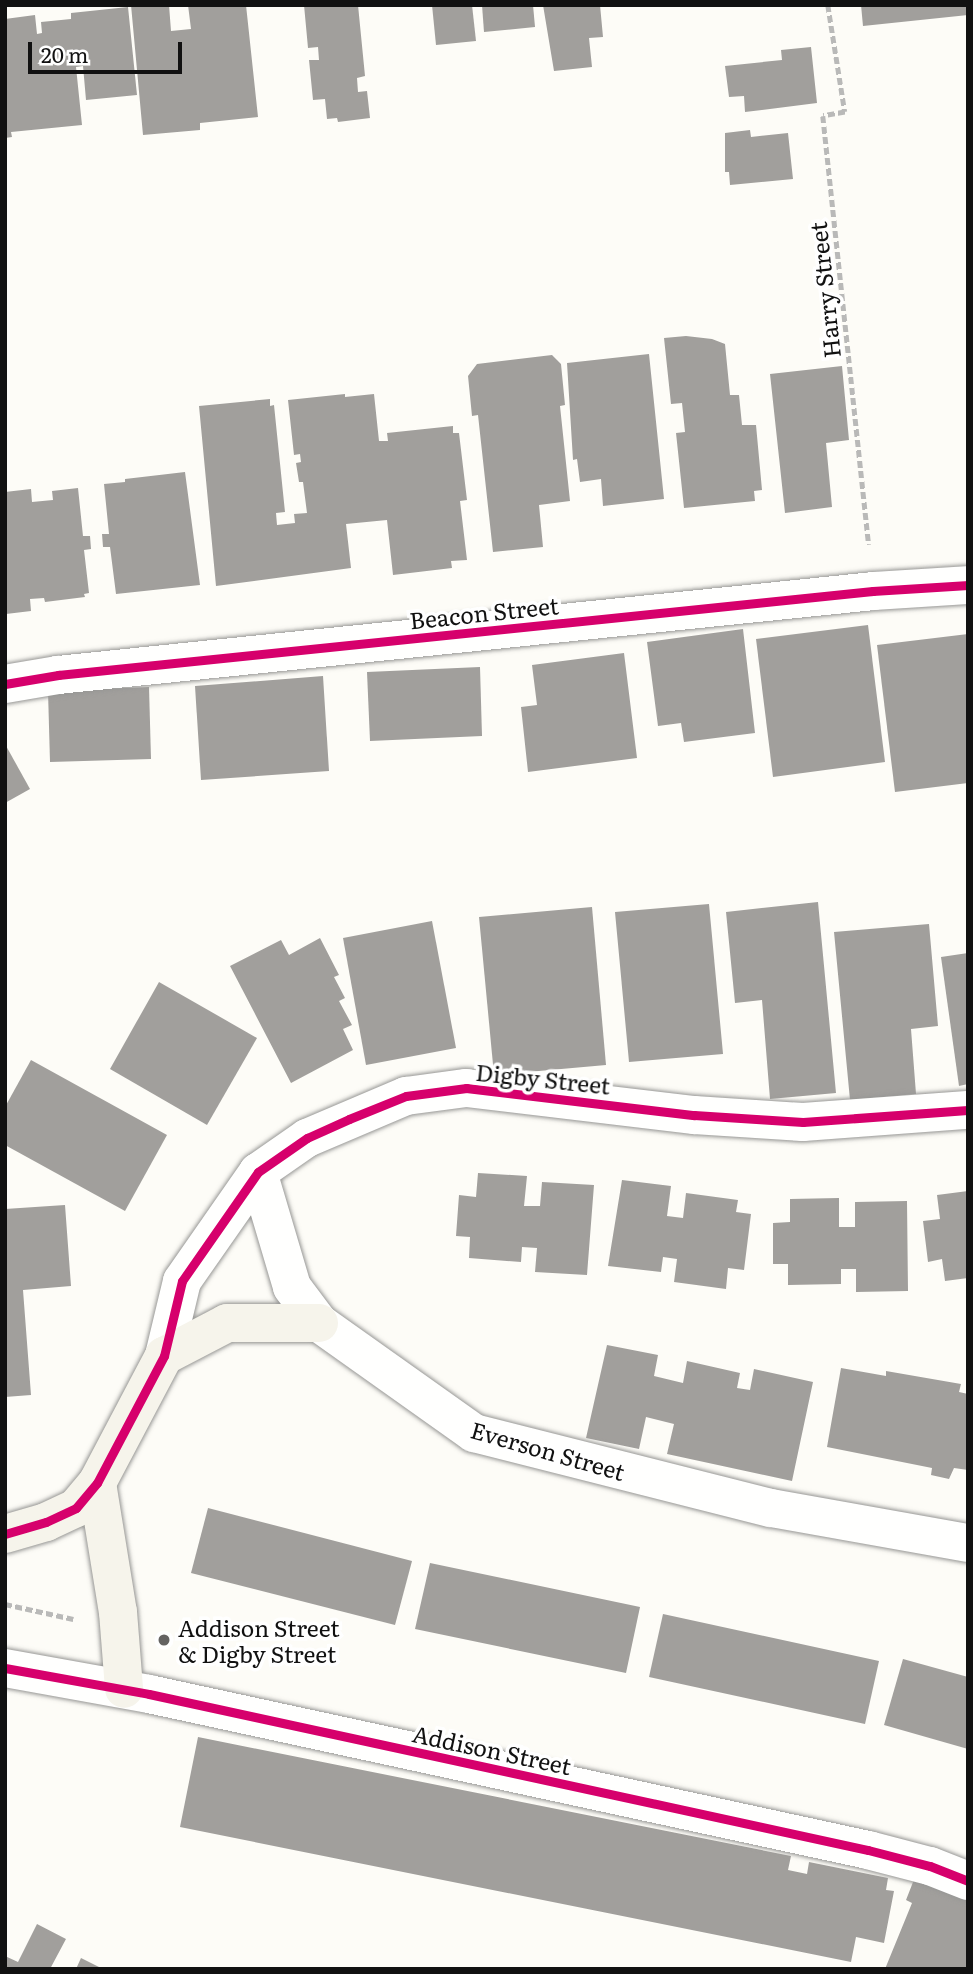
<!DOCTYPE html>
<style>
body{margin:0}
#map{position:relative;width:973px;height:1974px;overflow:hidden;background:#fdfcf7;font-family:Literata,serif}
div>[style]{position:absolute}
.building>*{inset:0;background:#a19f9c}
.path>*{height:4.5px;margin-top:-2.25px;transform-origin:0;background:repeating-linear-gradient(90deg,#b9b9b8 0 7px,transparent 0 10.5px)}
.roads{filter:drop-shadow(0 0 2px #979795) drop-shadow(0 0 2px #979795)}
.street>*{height:38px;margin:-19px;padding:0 19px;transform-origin:19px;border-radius:19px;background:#fffffe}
.secondary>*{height:38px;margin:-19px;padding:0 19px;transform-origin:19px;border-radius:19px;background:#f6f4eb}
.cycleway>*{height:9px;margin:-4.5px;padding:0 4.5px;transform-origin:4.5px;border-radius:4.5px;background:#d6006c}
.dots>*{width:19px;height:19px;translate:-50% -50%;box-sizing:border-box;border:4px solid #fff;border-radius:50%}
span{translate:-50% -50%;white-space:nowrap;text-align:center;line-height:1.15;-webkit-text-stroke:7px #fff;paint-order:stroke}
.street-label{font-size:23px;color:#111}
.poi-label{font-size:23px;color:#111}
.left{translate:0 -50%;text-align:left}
.frame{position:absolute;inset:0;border:7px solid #111;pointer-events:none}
.scale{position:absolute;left:28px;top:42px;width:154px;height:32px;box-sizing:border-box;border:4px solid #111;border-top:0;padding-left:9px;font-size:21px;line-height:24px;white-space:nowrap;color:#111;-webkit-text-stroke:5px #fff;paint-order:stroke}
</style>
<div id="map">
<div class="building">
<i style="clip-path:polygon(131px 5px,169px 5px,171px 31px,191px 29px,188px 5px,246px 5px,258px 117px,200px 123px,200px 130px,143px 135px)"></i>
<i style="clip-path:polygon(304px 5px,358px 5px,365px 76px,357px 78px,358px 92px,367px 91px,370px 118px,338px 122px,337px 118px,327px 119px,325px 99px,313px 100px,309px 60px,319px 60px,318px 47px,308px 48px)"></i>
<i style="clip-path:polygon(432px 5px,472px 5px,476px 41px,436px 45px)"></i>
<i style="clip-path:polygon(482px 5px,533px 5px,535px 27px,484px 32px)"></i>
<i style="clip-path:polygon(543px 5px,600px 5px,603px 37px,589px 38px,592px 67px,554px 71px)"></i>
<i style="clip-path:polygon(861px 5px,968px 5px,968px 15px,863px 26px)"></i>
<i style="clip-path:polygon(128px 7px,137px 95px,86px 100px,83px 66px,76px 67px,82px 125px,11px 132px,12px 137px,5px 138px,5px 19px,35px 15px,37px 34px,42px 33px,41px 22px,71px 19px,71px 13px)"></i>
<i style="clip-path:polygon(811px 47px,817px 103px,745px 112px,744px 96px,729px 97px,725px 66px,782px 60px,781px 50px)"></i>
<i style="clip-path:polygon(750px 130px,751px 137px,788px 133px,793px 179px,730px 185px,729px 172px,725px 172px,725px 133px)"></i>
<i style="clip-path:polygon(686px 336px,712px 339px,725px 344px,730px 395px,739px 395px,742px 425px,756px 425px,762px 490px,754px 491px,755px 501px,684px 508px,676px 433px,685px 432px,682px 403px,671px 404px,664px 338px)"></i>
<i style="clip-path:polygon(649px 354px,664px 499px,603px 506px,601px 479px,580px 482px,577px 459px,573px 460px,567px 363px)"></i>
<i style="clip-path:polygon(552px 355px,561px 364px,565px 405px,560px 406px,570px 501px,539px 505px,543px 547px,493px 552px,478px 415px,472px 416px,468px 376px,477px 364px)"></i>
<i style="clip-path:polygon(842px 366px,849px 440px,826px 443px,832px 507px,785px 513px,770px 374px)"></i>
<i style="clip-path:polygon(345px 394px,345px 397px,374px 394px,379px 441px,388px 441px,387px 433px,453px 426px,453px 433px,459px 433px,467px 500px,460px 501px,467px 560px,451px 561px,452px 568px,393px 575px,387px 520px,346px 524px,351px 568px,216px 586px,199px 406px,270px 399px,270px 406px,274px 405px,285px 512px,276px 513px,277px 525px,295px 523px,294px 514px,307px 513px,303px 482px,299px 482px,296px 463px,301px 462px,300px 454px,294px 455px,288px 400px)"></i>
<i style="clip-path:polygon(185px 472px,200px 585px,116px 594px,110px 547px,103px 547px,102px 534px,109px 534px,104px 484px,125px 482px,125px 479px)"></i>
<i style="clip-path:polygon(78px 488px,83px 536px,90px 536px,91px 549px,84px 550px,89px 593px,84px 594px,85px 597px,45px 602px,44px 598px,30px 599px,31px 611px,6px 614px,5px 492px,31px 489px,32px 502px,53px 500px,52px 491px)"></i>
<i style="clip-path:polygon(868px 625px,885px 762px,773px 777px,756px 639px)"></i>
<i style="clip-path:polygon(743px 629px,755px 733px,684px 742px,681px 723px,658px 726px,647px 642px)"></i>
<i style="clip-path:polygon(968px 634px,968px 783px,895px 792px,877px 645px)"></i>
<i style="clip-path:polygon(624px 653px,637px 758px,528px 772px,521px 707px,537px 705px,532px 665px)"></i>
<i style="clip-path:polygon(480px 667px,482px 736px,370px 741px,367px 672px)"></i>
<i style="clip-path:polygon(323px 676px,329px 771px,201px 780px,195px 686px)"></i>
<i style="clip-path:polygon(149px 687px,151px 759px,50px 762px,48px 691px)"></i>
<i style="clip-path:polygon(5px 744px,30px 789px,5px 803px)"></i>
<i style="clip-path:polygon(818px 902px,836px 1093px,770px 1099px,762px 1000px,735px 1003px,726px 912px)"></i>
<i style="clip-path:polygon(709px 904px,723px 1054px,629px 1062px,615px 912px)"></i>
<i style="clip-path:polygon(592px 907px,606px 1065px,494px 1075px,479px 917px)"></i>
<i style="clip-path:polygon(432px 921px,456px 1048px,366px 1065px,343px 938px)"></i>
<i style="clip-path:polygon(929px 924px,938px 1026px,911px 1029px,916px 1094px,850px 1100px,834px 932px)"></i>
<i style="clip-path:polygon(320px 938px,339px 975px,334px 977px,345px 998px,339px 1001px,352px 1025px,343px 1029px,353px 1050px,291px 1083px,230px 966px,281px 940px,289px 955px)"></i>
<i style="clip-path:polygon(968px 953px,968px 1084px,959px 1086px,941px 957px)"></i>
<i style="clip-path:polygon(159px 982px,257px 1038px,207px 1125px,110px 1069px)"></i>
<i style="clip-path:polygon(31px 1060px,167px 1135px,125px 1211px,5px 1145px,5px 1107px)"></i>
<i style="clip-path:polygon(478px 1173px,527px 1176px,524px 1206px,540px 1206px,542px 1182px,594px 1185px,587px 1275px,535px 1272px,537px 1248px,522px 1247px,521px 1262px,469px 1258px,470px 1237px,456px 1236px,459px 1195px,476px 1197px)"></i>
<i style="clip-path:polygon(622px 1180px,671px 1186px,667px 1216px,683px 1218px,686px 1193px,738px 1200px,736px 1212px,751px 1214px,744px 1270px,728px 1268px,726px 1289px,674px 1282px,677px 1259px,663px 1257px,661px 1272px,608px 1266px)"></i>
<i style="clip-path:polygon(968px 1191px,968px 1278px,945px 1281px,942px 1259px,928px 1262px,923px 1221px,940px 1219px,937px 1195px)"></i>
<i style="clip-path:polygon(839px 1198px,839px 1227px,855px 1227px,855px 1202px,907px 1201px,908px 1291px,856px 1292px,856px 1269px,841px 1269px,841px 1284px,788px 1285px,788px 1264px,773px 1264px,773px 1223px,790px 1222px,790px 1199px)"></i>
<i style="clip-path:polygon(65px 1205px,71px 1286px,23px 1290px,31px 1395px,5px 1397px,5px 1209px)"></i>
<i style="clip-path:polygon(607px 1345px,658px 1355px,654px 1376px,683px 1383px,687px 1361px,740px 1373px,737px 1388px,750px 1390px,754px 1369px,813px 1382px,792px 1481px,667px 1454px,674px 1424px,646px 1417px,639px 1449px,586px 1438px)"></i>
<i style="clip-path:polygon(841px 1368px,886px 1376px,886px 1371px,961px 1384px,959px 1392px,968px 1394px,968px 1470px,954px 1468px,949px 1479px,931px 1475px,932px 1468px,827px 1447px)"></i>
<i style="clip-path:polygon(208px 1508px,412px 1561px,395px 1625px,191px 1573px)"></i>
<i style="clip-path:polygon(430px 1563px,640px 1607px,626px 1673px,415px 1629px)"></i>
<i style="clip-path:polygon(663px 1614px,879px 1661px,865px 1724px,649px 1677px)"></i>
<i style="clip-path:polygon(903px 1659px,968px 1677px,968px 1749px,884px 1725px)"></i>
<i style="clip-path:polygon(198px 1737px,791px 1856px,788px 1870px,807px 1874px,809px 1862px,888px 1878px,886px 1890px,894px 1891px,884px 1943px,856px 1937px,851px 1962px,180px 1827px)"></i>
<i style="clip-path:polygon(915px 1877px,968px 1899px,968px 1969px,885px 1969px,912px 1903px,906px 1900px)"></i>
<i style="clip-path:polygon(37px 1924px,66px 1939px,50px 1969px,5px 1969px,5px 1956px,18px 1962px)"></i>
<i style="clip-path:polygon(81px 1958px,103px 1969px,76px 1969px)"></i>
</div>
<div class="path">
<i style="left:828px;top:5px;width:108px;rotate:81deg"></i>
<i style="left:845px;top:112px;width:22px;rotate:170deg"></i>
<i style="left:823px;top:116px;width:431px;rotate:83.9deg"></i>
<i style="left:5px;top:1604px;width:70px;rotate:12.4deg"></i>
</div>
<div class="roads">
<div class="street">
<i style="left:5px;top:684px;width:54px;rotate:-9.6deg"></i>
<i style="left:58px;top:675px;width:819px;rotate:-5.88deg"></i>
<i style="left:873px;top:591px;width:95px;rotate:-3.6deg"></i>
<i style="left:258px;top:1172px;width:120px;rotate:73.5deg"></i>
<i style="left:292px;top:1287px;width:45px;rotate:53.1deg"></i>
<i style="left:319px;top:1323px;width:190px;rotate:35.4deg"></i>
<i style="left:474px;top:1433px;width:306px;rotate:14.2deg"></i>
<i style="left:771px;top:1508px;width:200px;rotate:10.1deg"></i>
<i style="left:164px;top:1356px;width:77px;rotate:-76.5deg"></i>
<i style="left:182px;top:1281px;width:133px;rotate:-55.1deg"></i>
<i style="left:258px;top:1172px;width:60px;rotate:-34.8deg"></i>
<i style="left:307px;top:1138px;width:108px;rotate:-23deg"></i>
<i style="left:406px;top:1096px;width:61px;rotate:-7.6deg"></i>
<i style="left:466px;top:1088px;width:230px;rotate:6.8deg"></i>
<i style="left:694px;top:1115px;width:109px;rotate:3.7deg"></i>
<i style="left:803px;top:1122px;width:165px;rotate:-4.2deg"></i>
<i style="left:5px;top:1668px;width:146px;rotate:10.2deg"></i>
<i style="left:149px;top:1694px;width:736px;rotate:12.24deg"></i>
<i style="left:868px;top:1850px;width:64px;rotate:14.5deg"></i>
<i style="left:930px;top:1866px;width:41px;rotate:21.5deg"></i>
</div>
<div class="secondary">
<i style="left:97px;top:1483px;width:131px;rotate:80.8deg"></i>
<i style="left:118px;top:1612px;width:77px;rotate:85.5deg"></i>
<i style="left:5px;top:1534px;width:43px;rotate:-16.3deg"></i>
<i style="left:46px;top:1522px;width:33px;rotate:-25deg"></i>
<i style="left:76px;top:1508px;width:33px;rotate:-50deg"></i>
<i style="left:97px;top:1483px;width:144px;rotate:-62.2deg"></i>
<i style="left:164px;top:1356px;width:71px;rotate:-27.6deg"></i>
<i style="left:227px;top:1323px;width:92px"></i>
</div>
</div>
<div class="cycleway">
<i style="left:5px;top:684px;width:54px;rotate:-9.6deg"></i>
<i style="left:58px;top:675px;width:819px;rotate:-5.88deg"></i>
<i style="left:873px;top:591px;width:95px;rotate:-3.6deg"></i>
<i style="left:5px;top:1534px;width:43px;rotate:-16.3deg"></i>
<i style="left:46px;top:1522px;width:33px;rotate:-25deg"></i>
<i style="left:76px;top:1508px;width:33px;rotate:-50deg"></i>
<i style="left:97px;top:1483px;width:144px;rotate:-62.2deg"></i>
<i style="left:164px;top:1356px;width:77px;rotate:-76.5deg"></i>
<i style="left:182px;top:1281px;width:133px;rotate:-55.1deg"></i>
<i style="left:258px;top:1172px;width:60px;rotate:-34.8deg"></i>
<i style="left:307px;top:1138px;width:46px;rotate:-24.3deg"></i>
<i style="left:349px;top:1119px;width:61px;rotate:-22deg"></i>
<i style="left:406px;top:1096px;width:61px;rotate:-7.6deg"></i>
<i style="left:466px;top:1088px;width:230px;rotate:6.8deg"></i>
<i style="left:694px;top:1115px;width:109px;rotate:3.7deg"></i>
<i style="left:803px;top:1122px;width:165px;rotate:-4.2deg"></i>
<i style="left:5px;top:1668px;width:146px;rotate:10.2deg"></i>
<i style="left:149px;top:1694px;width:736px;rotate:12.24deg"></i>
<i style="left:868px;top:1850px;width:64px;rotate:14.5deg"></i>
<i style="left:930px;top:1866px;width:41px;rotate:21.5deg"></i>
</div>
<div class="dots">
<i style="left:164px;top:1640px;background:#646362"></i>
</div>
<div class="street-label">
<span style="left:824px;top:290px;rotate:-96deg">Harry Street</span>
<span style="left:484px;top:612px;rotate:-6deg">Beacon Street</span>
<span style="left:543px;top:1078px;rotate:6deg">Digby Street</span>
<span style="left:548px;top:1450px;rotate:16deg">Everson Street</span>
<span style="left:492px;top:1749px;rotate:12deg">Addison Street</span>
</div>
<div class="poi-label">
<span class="left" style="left:178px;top:1640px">Addison Street<br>&amp; Digby Street</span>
</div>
<div class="frame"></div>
<div class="scale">20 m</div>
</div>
